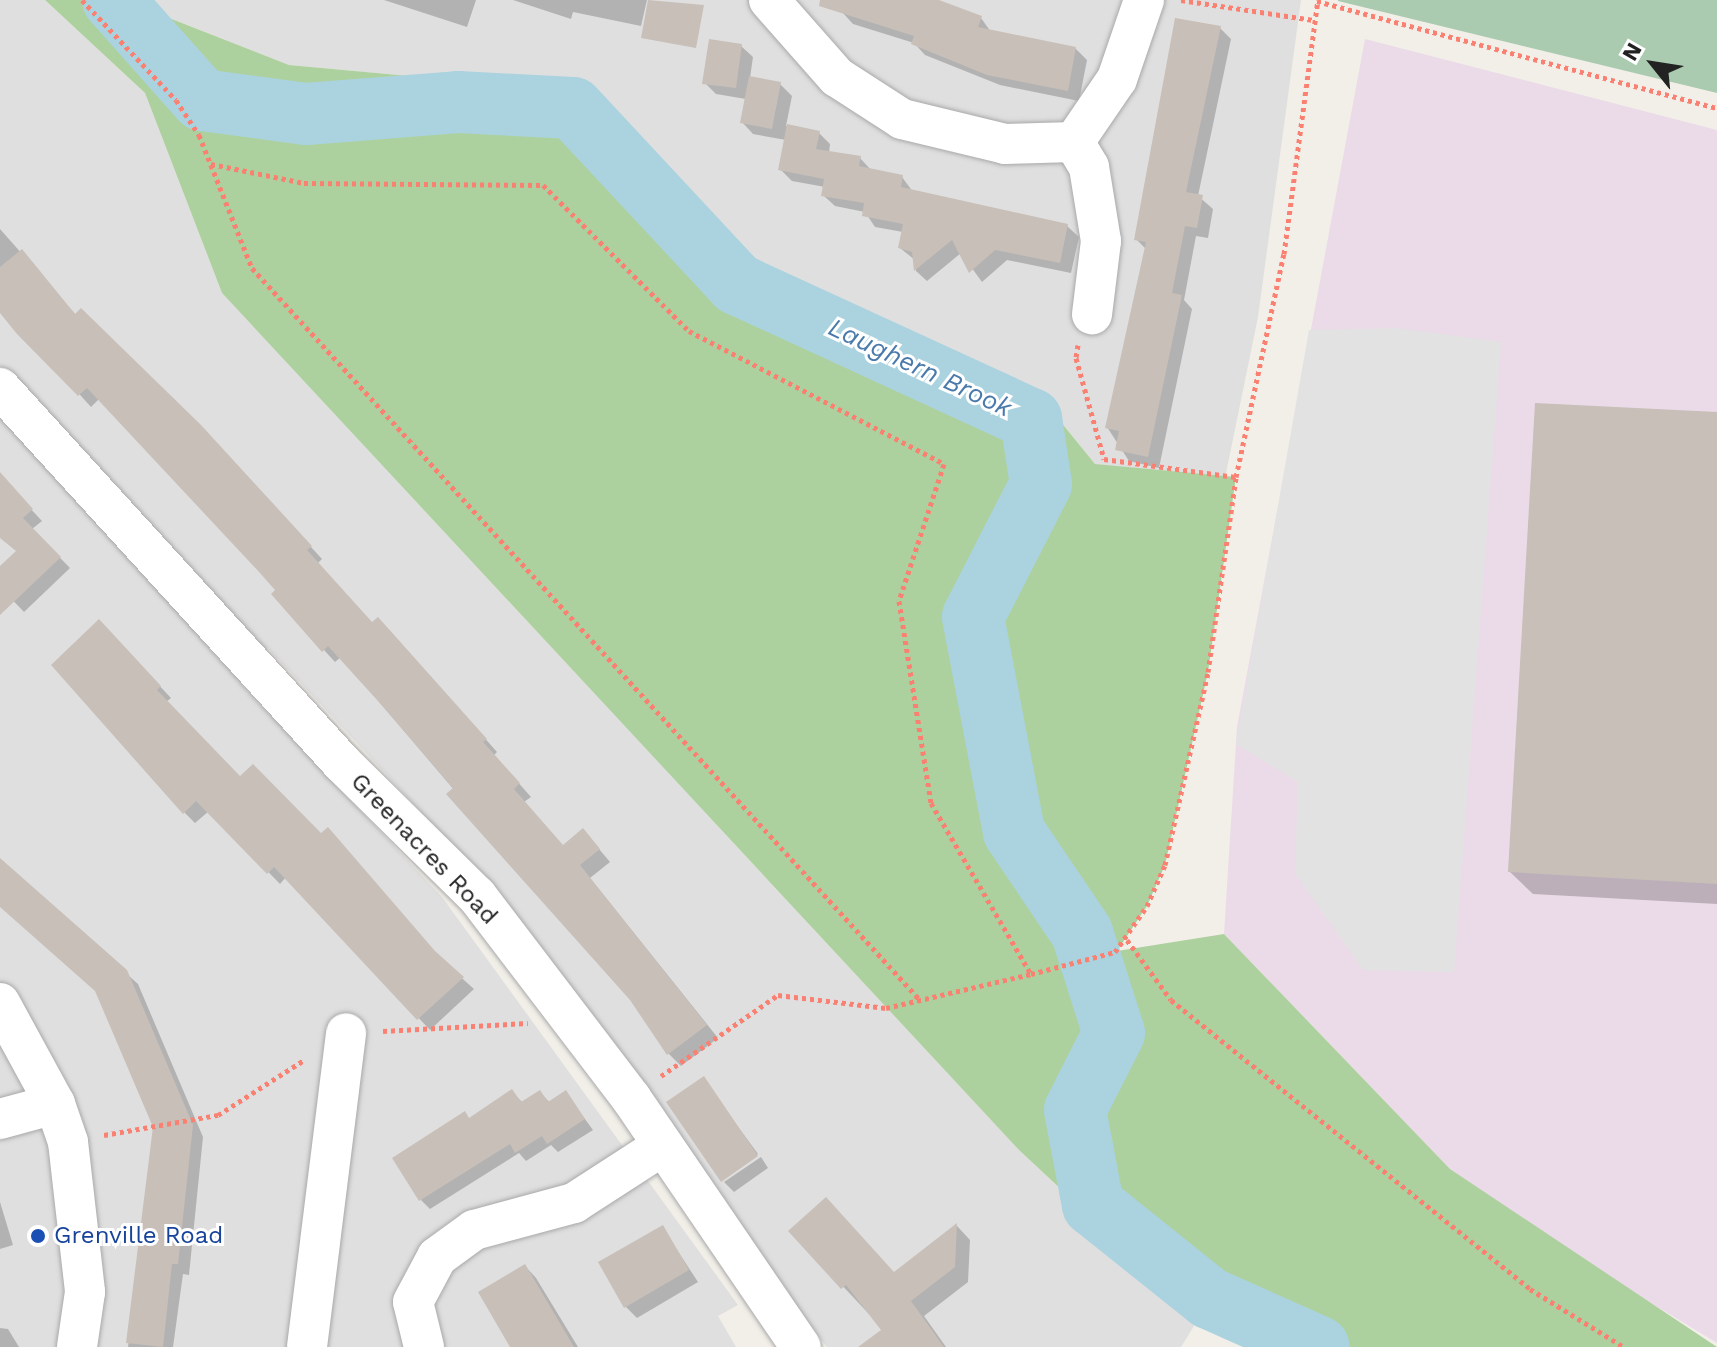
<!DOCTYPE html>
<style>
body{margin:0}
#map{position:relative;width:1717px;height:1347px;overflow:hidden;background:#f2efe9;font-family:"Work Sans",sans-serif}
div>[style]{position:absolute}
.residential>*{inset:0;background:#e0dfdf}
.industrial>*{inset:0;background:#ebdbe8}
.forest>*{inset:0;background:#add19e}
.cemetery>*{inset:0;background:#aacbaf}
.parking>*{inset:0;background:#e2e2e2}
.shadow>*{inset:0;background:#0003}
.river>*{height:62px;margin:-31px;padding:0 31px;transform-origin:31px;border-radius:31px;background:#aad3df}
.building>*{inset:0;background:#c7bfb8}
.path>*{height:5px;margin-top:-2.5px;transform-origin:0;background:repeating-linear-gradient(90deg,#fa8072 0 4px,transparent 0 8px)}
.roads{filter:drop-shadow(0 0 2px #a9a9a9) drop-shadow(0 0 2px #a9a9a9)}
.minor>*{height:40px;margin:-20px;padding:0 20px;transform-origin:20px;border-radius:20px;background:#fff}
.dots>*{width:22px;height:22px;translate:-50% -50%;box-sizing:border-box;border:4px solid #fff;border-radius:50%}
span{translate:-50% -50%;white-space:nowrap;text-align:center;line-height:1.15;-webkit-text-stroke:6px #fff;paint-order:stroke}
.street-label{font-size:24px;color:#222}
.transit-label{font-size:24px;color:#164399}
.left{translate:0 -50%;text-align:left}
.water-label{font-size:26px;color:#4a7aab;font-style:italic}
.north{position:absolute;left:1613px;top:24px;width:80px;height:80px;-webkit-text-stroke:6px #fff;paint-order:stroke;rotate:300deg;font-size:22px;font-weight:700;line-height:32px;text-align:center;color:#222}
.north::after{content:'';display:block;margin:auto;width:28px;height:36px;background:#222;clip-path:polygon(50% 0,100% 100%,50% 72%,0 100%)}
</style>
<div id="map">
<div class="residential">
<i style="clip-path:polygon(0 0,45px 0,145px 93px,222px 293px,1019px 1150px,1199px 1318px,1181px 1347px,827px 1347px,469px 863px,268px 648px,242px 685px,442px 897px,738px 1305px,718px 1316px,736px 1347px,0 1347px)"></i>
<i style="clip-path:polygon(123px 0,1301px 0,1258px 317px,1224px 483px,1095px 464px,1047px 405px,849px 323px,755px 270px,584px 92px,289px 65px)"></i>
</div>
<div class="industrial">
<i style="clip-path:polygon(1365px 39px,1717px 130px,1717px 1343px,1590px 1266px,1450px 1169px,1224px 934px,1237px 727px)"></i>
</div>
<div class="forest">
<i style="clip-path:polygon(45px 0,123px 0,289px 65px,584px 92px,755px 270px,849px 323px,1047px 405px,1095px 464px,1236px 477px,1208px 672px,1165px 865px,1147px 906px,1117px 951px,1224px 934px,1450px 1169px,1717px 1347px,1313px 1347px,1199px 1318px,1019px 1150px,222px 293px,145px 93px)"></i>
</div>
<div class="cemetery">
<i style="clip-path:polygon(1338px 0,1717px 0,1717px 93px,1338px 1px)"></i>
</div>
<div class="parking">
<i style="clip-path:polygon(1396px 328px,1501px 342px,1454px 972px,1363px 970px,1295px 873px,1298px 782px,1236px 744px,1309px 330px)"></i>
</div>
<div class="shadow">
<i style="clip-path:polygon(384px 0,476px 0,467px 27px)"></i>
<i style="clip-path:polygon(513px 0,647px 0,641px 26px,573px 12px,571px 19px)"></i>
<i style="clip-path:polygon(846px 0,933px 0,981px 18px,991px 32px,1075px 48px,1087px 60px,1079px 101px,1000px 85px,925px 55px,914px 43px,853px 24px,842px 12px)"></i>
<i style="clip-path:polygon(1220px 28px,1231px 39px,1198px 196px,1213px 209px,1208px 238px,1196px 236px,1184px 300px,1192px 309px,1159px 468px,1129px 461px,1107px 427px,1146px 249px,1136px 239px)"></i>
<i style="clip-path:polygon(741px 46px,753px 57px,750px 78px,780px 84px,792px 96px,786px 126px,819px 133px,830px 144px,829px 153px,860px 158px,871px 170px,902px 177px,913px 192px,1067px 226px,1079px 237px,1071px 273px,1007px 260px,982px 282px,961px 253px,927px 281px,916px 271px,915px 260px,900px 248px,903px 232px,875px 227px,865px 212px,835px 206px,823px 195px,825px 187px,792px 181px,780px 169px,786px 140px,753px 134px,742px 122px,746px 99px,716px 94px,705px 83px)"></i>
<i style="clip-path:polygon(0 229px,76px 315px,213px 440px,322px 559px,318px 563px,373px 624px,390px 631px,497px 752px,494px 755px,531px 797px,524px 802px,564px 847px,594px 843px,610px 862px,590px 878px,718px 1038px,681px 1066px,669px 1054px,632px 999px,341px 657px,335px 662px,324px 650px,278px 591px,100px 398px,91px 407px,0 306px)"></i>
<i style="clip-path:polygon(1717px 414px,1717px 904px,1533px 894px,1510px 872px)"></i>
<i style="clip-path:polygon(0 476px,42px 521px,32px 529px,70px 568px,24px 612px,0 587px,0 569px,19px 551px,0 530px)"></i>
<i style="clip-path:polygon(110px 633px,171px 698px,166px 702px,240px 779px,474px 989px,430px 1030px,286px 877px,280px 884px,209px 811px,195px 823px,184px 812px)"></i>
<i style="clip-path:polygon(0 861px,138px 984px,203px 1137px,189px 1275px,183px 1274px,173px 1347px,128px 1347px,155px 1126px,98px 992px,0 904px)"></i>
<i style="clip-path:polygon(703px 1079px,758px 1154px,722px 1179px)"></i>
<i style="clip-path:polygon(512px 1092px,523px 1103px,540px 1092px,550px 1103px,566px 1093px,593px 1130px,558px 1152px,551px 1145px,526px 1161px,519px 1153px,430px 1209px,421px 1200px,470px 1119px)"></i>
<i style="clip-path:polygon(761px 1157px,768px 1168px,734px 1192px,724px 1182px)"></i>
<i style="clip-path:polygon(0 1202px,13px 1245px,0 1249px)"></i>
<i style="clip-path:polygon(957px 1226px,970px 1240px,968px 1282px,924px 1316px,946px 1347px,867px 1347px,884px 1330px,791px 1231px,895px 1275px)"></i>
<i style="clip-path:polygon(662px 1227px,698px 1282px,637px 1318px,625px 1306px)"></i>
<i style="clip-path:polygon(525px 1266px,536px 1278px,578px 1347px,514px 1347px)"></i>
<i style="clip-path:polygon(0 1328px,8px 1329px,19px 1347px,0 1347px)"></i>
</div>
<div class="river">
<i style="left:113px;top:0;width:134px;rotate:48.3deg"></i>
<i style="left:202px;top:100px;width:105px;rotate:7.7deg"></i>
<i style="left:306px;top:114px;width:152px;rotate:-4.5deg"></i>
<i style="left:458px;top:102px;width:115px;rotate:3deg"></i>
<i style="left:573px;top:108px;width:241px;rotate:47deg"></i>
<i style="left:737px;top:284px;width:324px;rotate:24.7deg"></i>
<i style="left:1031px;top:419px;width:66px;rotate:81.3deg"></i>
<i style="left:1041px;top:484px;width:149px;rotate:117.1deg"></i>
<i style="left:973px;top:617px;width:219px;rotate:79.2deg"></i>
<i style="left:1014px;top:832px;width:122px;rotate:56deg"></i>
<i style="left:1082px;top:933px;width:105px;rotate:72.3deg"></i>
<i style="left:1114px;top:1033px;width:86px;rotate:116.9deg"></i>
<i style="left:1075px;top:1110px;width:97px;rotate:79.3deg"></i>
<i style="left:1093px;top:1205px;width:149px;rotate:38.7deg"></i>
<i style="left:1209px;top:1298px;width:120px;rotate:24deg"></i>
</div>
<div class="building">
<i style="clip-path:polygon(648px 0,704px 5px,696px 48px,641px 38px)"></i>
<i style="clip-path:polygon(820px 0,939px 0,982px 16px,978px 27px,1076px 47px,1068px 91px,987px 75px,911px 44px,914px 36px,819px 6px)"></i>
<i style="clip-path:polygon(1175px 18px,1221px 26px,1186px 192px,1203px 195px,1197px 228px,1185px 226px,1172px 293px,1182px 295px,1148px 457px,1115px 450px,1119px 431px,1105px 428px,1146px 242px,1134px 240px)"></i>
<i style="clip-path:polygon(709px 39px,742px 44px,736px 88px,702px 84px)"></i>
<i style="clip-path:polygon(749px 76px,781px 82px,772px 129px,740px 123px)"></i>
<i style="clip-path:polygon(787px 124px,820px 131px,816px 149px,861px 156px,859px 166px,903px 175px,901px 187px,1068px 224px,1060px 263px,995px 250px,969px 273px,952px 240px,914px 271px,912px 252px,898px 248px,903px 224px,862px 216px,864px 203px,821px 196px,824px 179px,778px 170px)"></i>
<i style="clip-path:polygon(22px 249px,75px 314px,81px 308px,201px 425px,312px 546px,307px 550px,372px 622px,378px 617px,487px 739px,483px 742px,520px 783px,514px 789px,563px 845px,583px 828px,600px 849px,580px 865px,707px 1025px,667px 1055px,630px 1000px,446px 794px,453px 788px,378px 701px,328px 646px,322px 652px,271px 594px,275px 590px,260px 573px,87px 388px,78px 396px,17px 334px,0 313px,0 267px)"></i>
<i style="clip-path:polygon(1535px 403px,1717px 412px,1717px 884px,1508px 872px)"></i>
<i style="clip-path:polygon(0 472px,33px 509px,23px 518px,61px 557px,0 615px,0 566px,16px 551px,0 538px)"></i>
<i style="clip-path:polygon(99px 619px,161px 686px,157px 690px,240px 776px,253px 764px,321px 833px,328px 827px,435px 951px,464px 977px,417px 1020px,274px 867px,267px 874px,196px 801px,183px 814px,51px 665px)"></i>
<i style="clip-path:polygon(0 858px,127px 970px,193px 1125px,178px 1264px,172px 1264px,163px 1347px,126px 1343px,153px 1127px,95px 991px,0 907px)"></i>
<i style="clip-path:polygon(704px 1076px,758px 1156px,721px 1182px,666px 1102px)"></i>
<i style="clip-path:polygon(512px 1089px,521px 1102px,540px 1090px,548px 1102px,566px 1090px,585px 1119px,547px 1144px,542px 1136px,515px 1153px,510px 1144px,419px 1201px,392px 1158px,465px 1111px,469px 1118px)"></i>
<i style="clip-path:polygon(826px 1197px,894px 1272px,957px 1223px,955px 1267px,911px 1301px,944px 1347px,858px 1347px,881px 1330px,846px 1285px,841px 1289px,788px 1231px)"></i>
<i style="clip-path:polygon(663px 1225px,689px 1270px,624px 1308px,598px 1262px)"></i>
<i style="clip-path:polygon(525px 1264px,574px 1347px,510px 1347px,478px 1292px)"></i>
</div>
<div class="path">
<i style="left:82px;top:0;width:137px;rotate:46.8deg"></i>
<i style="left:176px;top:100px;width:42px;rotate:56.7deg"></i>
<i style="left:199px;top:135px;width:143px;rotate:68.3deg"></i>
<i style="left:252px;top:268px;width:991px;rotate:47.62deg"></i>
<i style="left:1181px;top:0;width:134px;rotate:8.6deg"></i>
<i style="left:1317px;top:1px;width:414px;rotate:15deg"></i>
<i style="left:211px;top:164px;width:95px;rotate:11.5deg"></i>
<i style="left:304px;top:183px;width:239px;rotate:0.5deg"></i>
<i style="left:543px;top:185px;width:206px;rotate:45deg"></i>
<i style="left:689px;top:331px;width:288px;rotate:27.5deg"></i>
<i style="left:944px;top:464px;width:144px;rotate:108.2deg"></i>
<i style="left:899px;top:601px;width:205px;rotate:81deg"></i>
<i style="left:931px;top:803px;width:198px;rotate:59.7deg"></i>
<i style="left:1078px;top:345px;width:13px;rotate:99deg"></i>
<i style="left:1076px;top:358px;width:105px;rotate:74.5deg"></i>
<i style="left:1104px;top:459px;width:133px;rotate:7.8deg"></i>
<i style="left:1127px;top:940px;width:74px;rotate:53.7deg"></i>
<i style="left:1171px;top:1000px;width:461px;rotate:38.8deg"></i>
<i style="left:1530px;top:1289px;width:110px;rotate:31.7deg"></i>
<i style="left:383px;top:1031px;width:145px;rotate:-3.2deg"></i>
<i style="left:661px;top:1076px;width:142px;rotate:-34.7deg"></i>
<i style="left:778px;top:995px;width:109px;rotate:6.9deg"></i>
<i style="left:886px;top:1008px;width:149px;rotate:-13.2deg"></i>
<i style="left:1031px;top:974px;width:87px;rotate:-14.7deg"></i>
<i style="left:1115px;top:952px;width:56px;rotate:-55.2deg"></i>
<i style="left:1147px;top:906px;width:45px;rotate:-66.3deg"></i>
<i style="left:1165px;top:865px;width:198px;rotate:-77.4deg"></i>
<i style="left:1208px;top:672px;width:197px;rotate:-81.8deg"></i>
<i style="left:1236px;top:477px;width:228px;rotate:-77.9deg"></i>
<i style="left:1284px;top:254px;width:256px;rotate:-82.4deg"></i>
<i style="left:104px;top:1135px;width:116px;rotate:-10deg"></i>
<i style="left:218px;top:1115px;width:102px;rotate:-32.6deg"></i>
</div>
<div class="roads">
<div class="minor">
<i style="left:769px;top:0;width:103px;rotate:48.6deg"></i>
<i style="left:837px;top:77px;width:77px;rotate:32.9deg"></i>
<i style="left:902px;top:119px;width:106px;rotate:13.6deg"></i>
<i style="left:1005px;top:144px;width:69px;rotate:-1.7deg"></i>
<i style="left:1074px;top:142px;width:76px;rotate:-55.7deg"></i>
<i style="left:1117px;top:79px;width:83px;rotate:-71.1deg"></i>
<i style="left:1074px;top:142px;width:29px;rotate:59deg"></i>
<i style="left:1089px;top:167px;width:75px;rotate:80.8deg"></i>
<i style="left:1101px;top:241px;width:74px;rotate:97deg"></i>
<i style="left:0;top:388px;width:506px;rotate:47.64deg"></i>
<i style="left:341px;top:762px;width:191px;rotate:44.6deg"></i>
<i style="left:477px;top:896px;width:254px;rotate:52.7deg"></i>
<i style="left:631px;top:1098px;width:301px;rotate:55.7deg"></i>
<i style="left:0;top:1003px;width:115px;rotate:61.4deg"></i>
<i style="left:55px;top:1104px;width:40px;rotate:71.1deg"></i>
<i style="left:68px;top:1142px;width:151px;rotate:83.5deg"></i>
<i style="left:85px;top:1292px;width:56px;rotate:98.3deg"></i>
<i style="left:0;top:1119px;width:57px;rotate:-15.3deg"></i>
<i style="left:307px;top:1347px;width:316px;rotate:-82.9deg"></i>
<i style="left:424px;top:1347px;width:46px;rotate:-103.7deg"></i>
<i style="left:413px;top:1302px;width:51px;rotate:-61.9deg"></i>
<i style="left:437px;top:1257px;width:46px;rotate:-36.1deg"></i>
<i style="left:474px;top:1230px;width:104px;rotate:-15.1deg"></i>
<i style="left:574px;top:1203px;width:105px;rotate:-32.9deg"></i>
</div>
</div>
<div class="dots">
<i style="left:38px;top:1236px;background:#1a4fb4"></i>
</div>
<div class="street-label">
<span style="left:424px;top:849px;rotate:46deg">Greenacres Road</span>
</div>
<div class="transit-label">
<span class="left" style="left:54px;top:1236px">Grenville Road</span>
</div>
<div class="water-label">
<span style="left:920px;top:368px;rotate:25deg">Laughern Brook</span>
</div>
<div class="north">N</div>
</div>
